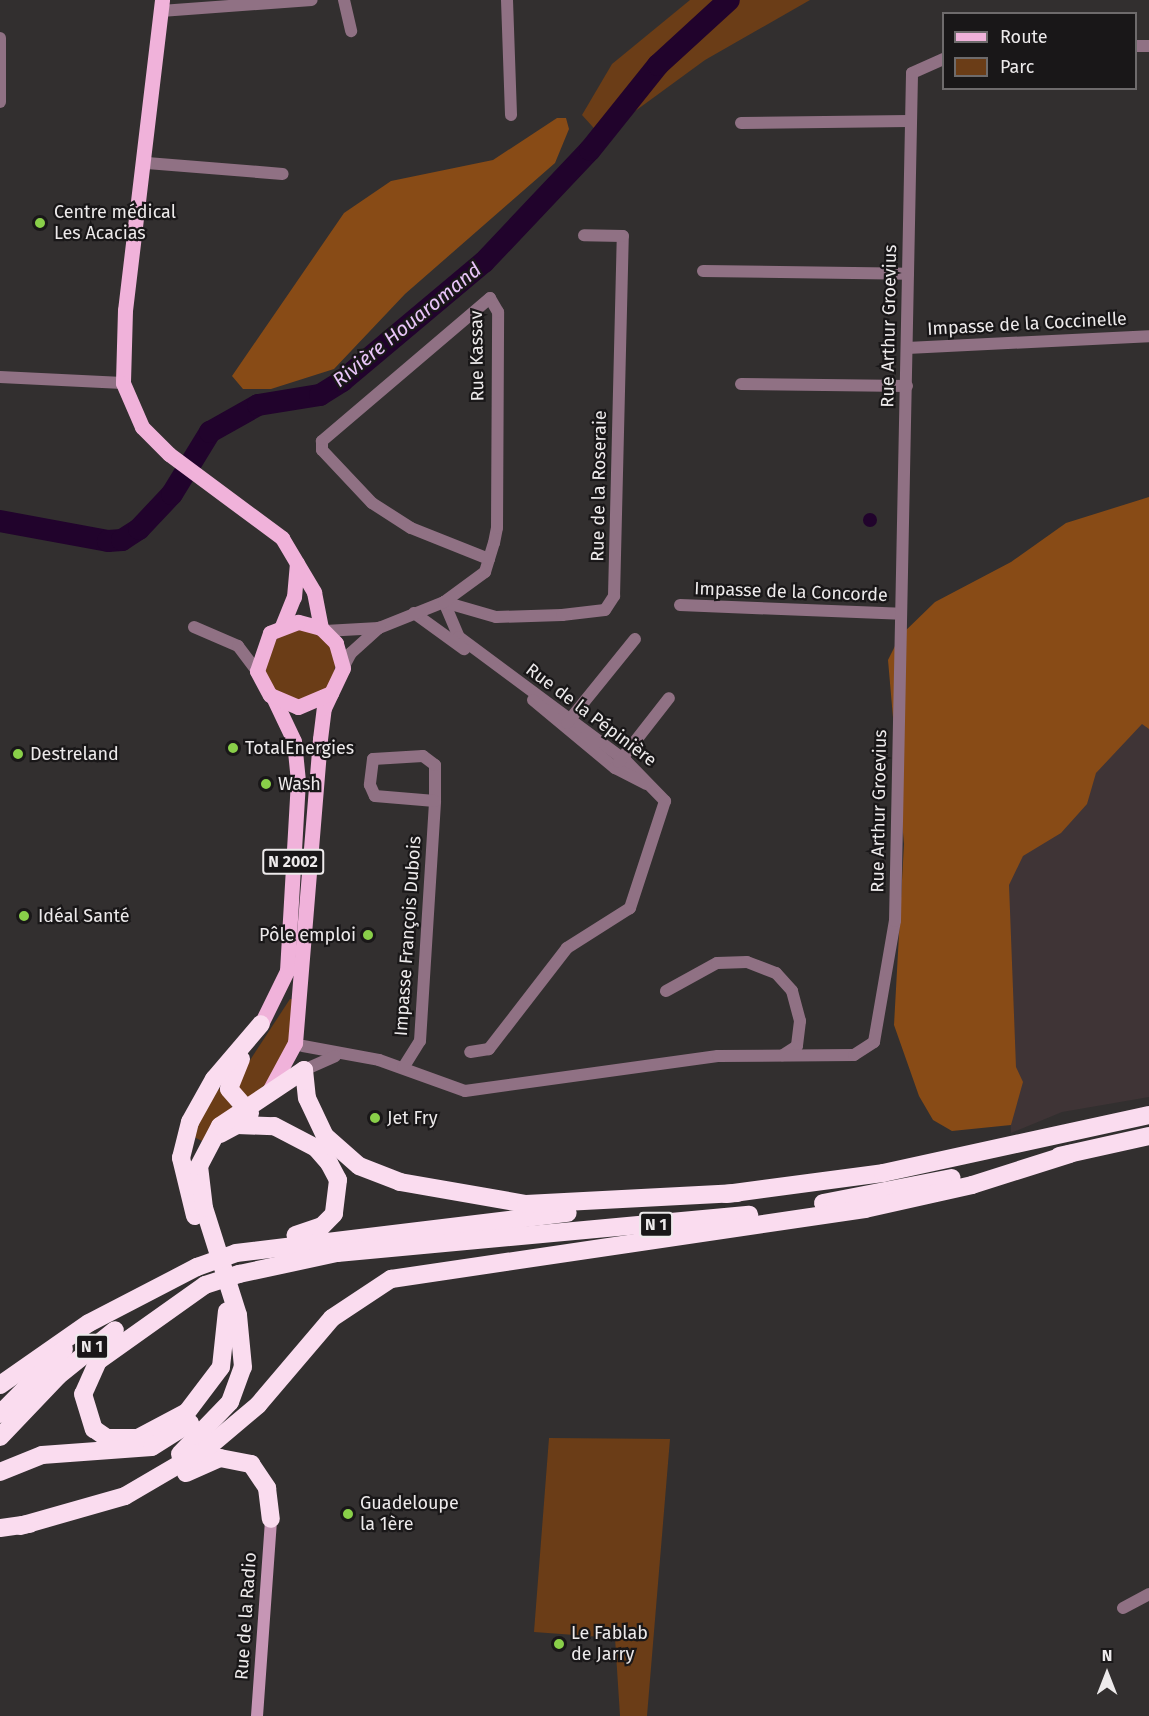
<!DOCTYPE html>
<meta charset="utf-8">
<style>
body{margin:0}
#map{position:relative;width:1149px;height:1716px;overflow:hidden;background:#322f2f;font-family:"Fira Sans",sans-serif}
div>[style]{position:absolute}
.built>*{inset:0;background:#3f3436}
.green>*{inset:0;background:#6b3d17}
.round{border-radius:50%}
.forest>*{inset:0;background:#884b16}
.water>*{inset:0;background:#21032c}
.river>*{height:22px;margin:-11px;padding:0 11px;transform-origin:11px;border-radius:11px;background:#21032c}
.street>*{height:12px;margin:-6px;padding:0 6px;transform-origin:6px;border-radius:6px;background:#907184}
.secondary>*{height:12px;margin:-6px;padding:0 6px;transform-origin:6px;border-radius:6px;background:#c696b5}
.primary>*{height:15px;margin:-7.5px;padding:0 7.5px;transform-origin:7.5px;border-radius:7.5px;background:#f0b2da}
.highway>*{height:18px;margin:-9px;padding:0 9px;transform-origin:9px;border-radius:9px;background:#fadcef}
.highway-bridge>*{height:18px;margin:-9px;padding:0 9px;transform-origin:9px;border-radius:9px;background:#fadcef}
.dots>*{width:16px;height:16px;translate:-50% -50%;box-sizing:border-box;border:3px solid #191718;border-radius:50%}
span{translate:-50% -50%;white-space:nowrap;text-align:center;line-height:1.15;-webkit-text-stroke:4.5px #191718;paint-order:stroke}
.shield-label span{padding:2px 4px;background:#191718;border:2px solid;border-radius:4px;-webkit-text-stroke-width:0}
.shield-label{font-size:16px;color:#edeaeb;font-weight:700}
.poi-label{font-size:18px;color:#edeaeb}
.left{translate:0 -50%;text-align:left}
.right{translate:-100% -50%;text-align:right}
.street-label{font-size:18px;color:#edeaeb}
.water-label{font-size:20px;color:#e9c5f9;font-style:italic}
.legend{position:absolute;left:942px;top:12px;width:195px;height:78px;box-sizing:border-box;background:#191718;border:2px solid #6e6b6c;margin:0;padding:8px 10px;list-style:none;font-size:18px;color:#edeaeb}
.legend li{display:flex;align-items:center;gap:12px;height:30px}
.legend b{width:30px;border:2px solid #6e6b6c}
.north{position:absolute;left:1077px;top:1644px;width:60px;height:60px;-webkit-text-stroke:4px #191718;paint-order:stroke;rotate:0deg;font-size:16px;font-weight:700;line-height:24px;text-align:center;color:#edeaeb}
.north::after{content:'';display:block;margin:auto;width:21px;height:27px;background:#edeaeb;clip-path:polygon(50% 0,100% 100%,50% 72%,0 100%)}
</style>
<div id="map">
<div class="built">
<i style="clip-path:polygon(1149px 696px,1149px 1097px,1062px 1112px,1011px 1133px,999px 836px)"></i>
</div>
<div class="green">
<i style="clip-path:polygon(690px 0,810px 0,705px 60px,601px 136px,582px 115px,612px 64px)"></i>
<i class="round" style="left:265px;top:630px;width:70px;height:70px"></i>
<i style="clip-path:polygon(290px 999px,296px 1000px,291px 1039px,278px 1074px,248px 1099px,239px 1094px,239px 1077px)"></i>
<i style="clip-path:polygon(224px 1084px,233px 1110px,202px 1141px,194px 1137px,208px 1101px)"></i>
<i style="clip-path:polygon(549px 1438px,670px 1439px,647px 1716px,620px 1716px,615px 1638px,534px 1632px)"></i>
</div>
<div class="forest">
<i style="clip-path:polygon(557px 118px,566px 118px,569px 129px,555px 163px,405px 294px,334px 369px,271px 389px,243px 389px,232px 376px,344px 213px,391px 181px,493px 160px)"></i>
<i style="clip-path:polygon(1149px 497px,1149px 729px,1142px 724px,1096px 773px,1087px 804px,1061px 833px,1023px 856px,1009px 885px,1016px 1067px,1023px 1082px,1011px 1125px,952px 1131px,933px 1120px,919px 1096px,894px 1025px,904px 844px,888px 660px,900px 636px,935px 602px,1011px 562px,1066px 523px)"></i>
</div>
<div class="water">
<i class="round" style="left:863px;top:513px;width:14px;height:14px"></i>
</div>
<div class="river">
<i style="left:0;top:521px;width:110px;rotate:10.5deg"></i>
<i style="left:108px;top:541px;width:14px;rotate:-4deg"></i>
<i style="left:122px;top:540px;width:20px;rotate:-33deg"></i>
<i style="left:139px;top:529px;width:48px;rotate:-46.7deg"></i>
<i style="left:172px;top:494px;width:73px;rotate:-58.5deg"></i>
<i style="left:210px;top:432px;width:55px;rotate:-29.4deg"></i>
<i style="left:258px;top:405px;width:63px;rotate:-9.2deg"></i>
<i style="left:320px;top:395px;width:26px;rotate:-32deg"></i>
<i style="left:342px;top:381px;width:185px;rotate:-40deg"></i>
<i style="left:484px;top:262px;width:154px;rotate:-46.6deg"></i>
<i style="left:590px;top:150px;width:109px;rotate:-51.3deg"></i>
<i style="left:658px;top:65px;width:96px;rotate:-42.5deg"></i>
</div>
<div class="street">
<i style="left:344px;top:0;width:32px;rotate:77deg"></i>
<i style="left:507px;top:0;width:115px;rotate:88deg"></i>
<i style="left:161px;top:11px;width:151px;rotate:-4.2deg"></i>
<i style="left:0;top:38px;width:64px;rotate:90deg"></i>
<i style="left:1136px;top:46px;width:13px"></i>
<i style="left:741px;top:123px;width:168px;rotate:-0.7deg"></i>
<i style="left:147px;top:163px;width:136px;rotate:4.6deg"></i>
<i style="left:703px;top:271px;width:205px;rotate:0.8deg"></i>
<i style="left:907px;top:348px;width:242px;rotate:-2.8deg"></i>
<i style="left:0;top:377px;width:123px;rotate:2.8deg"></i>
<i style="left:741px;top:384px;width:166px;rotate:0.7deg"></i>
<i style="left:444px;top:602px;width:38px;rotate:67deg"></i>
<i style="left:459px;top:637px;width:208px;rotate:36.6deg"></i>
<i style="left:626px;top:761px;width:56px;rotate:45.7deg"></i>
<i style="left:665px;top:801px;width:113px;rotate:108.1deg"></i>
<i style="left:630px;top:908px;width:75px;rotate:147.6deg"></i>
<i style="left:567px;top:948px;width:128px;rotate:127.7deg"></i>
<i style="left:489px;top:1049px;width:19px;rotate:171deg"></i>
<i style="left:444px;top:602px;width:54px;rotate:16.1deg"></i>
<i style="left:496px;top:617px;width:66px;rotate:-1.7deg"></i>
<i style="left:562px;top:615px;width:43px;rotate:-6.6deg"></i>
<i style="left:605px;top:610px;width:17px;rotate:-57deg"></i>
<i style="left:614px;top:596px;width:360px;rotate:-88.6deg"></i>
<i style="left:623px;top:236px;width:39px;rotate:-179deg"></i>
<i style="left:680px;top:605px;width:221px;rotate:2.3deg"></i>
<i style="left:414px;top:613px;width:62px;rotate:35.8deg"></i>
<i style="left:194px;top:627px;width:48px;rotate:23.4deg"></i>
<i style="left:238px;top:646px;width:31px;rotate:53deg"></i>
<i style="left:325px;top:631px;width:54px;rotate:-3.2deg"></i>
<i style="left:379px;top:628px;width:70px;rotate:-21.8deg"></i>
<i style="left:444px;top:602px;width:51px;rotate:-36.2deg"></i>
<i style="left:485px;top:572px;width:30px;rotate:-73deg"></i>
<i style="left:494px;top:543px;width:15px;rotate:-79deg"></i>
<i style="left:497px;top:528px;width:216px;rotate:-89.7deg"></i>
<i style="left:498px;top:312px;width:16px;rotate:-120deg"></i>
<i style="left:490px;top:298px;width:221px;rotate:139.6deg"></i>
<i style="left:322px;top:441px;width:9px;rotate:90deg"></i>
<i style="left:322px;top:450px;width:73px;rotate:46.7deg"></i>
<i style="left:372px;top:503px;width:46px;rotate:32.7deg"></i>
<i style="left:411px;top:528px;width:84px;rotate:21.7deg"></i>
<i style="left:343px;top:668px;width:17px;rotate:-62deg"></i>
<i style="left:351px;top:653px;width:38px;rotate:-42deg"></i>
<i style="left:533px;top:700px;width:107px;rotate:39.7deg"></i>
<i style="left:615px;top:768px;width:35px;rotate:27deg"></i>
<i style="left:567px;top:723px;width:108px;rotate:-51deg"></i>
<i style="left:619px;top:762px;width:81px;rotate:-52deg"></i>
<i style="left:666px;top:991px;width:58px;rotate:-28.8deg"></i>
<i style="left:717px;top:963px;width:30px;rotate:-2deg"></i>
<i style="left:747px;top:962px;width:31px;rotate:21deg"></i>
<i style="left:776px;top:973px;width:24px;rotate:48deg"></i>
<i style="left:792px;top:991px;width:31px;rotate:75deg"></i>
<i style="left:800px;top:1021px;width:25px;rotate:97deg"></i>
<i style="left:797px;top:1046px;width:17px;rotate:147deg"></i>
<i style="left:303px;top:1046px;width:77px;rotate:10.4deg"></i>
<i style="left:379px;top:1060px;width:91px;rotate:19.8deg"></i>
<i style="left:465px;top:1091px;width:255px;rotate:-7.9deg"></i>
<i style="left:718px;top:1056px;width:136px;rotate:-0.4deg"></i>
<i style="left:854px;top:1055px;width:24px;rotate:-33deg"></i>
<i style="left:874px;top:1042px;width:123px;rotate:-80.2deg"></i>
<i style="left:895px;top:921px;width:848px;rotate:-88.85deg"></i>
<i style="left:912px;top:73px;width:35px;rotate:-24deg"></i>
<i style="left:403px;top:1068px;width:32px;rotate:-58deg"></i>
<i style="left:420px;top:1041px;width:240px;rotate:-86.4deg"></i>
<i style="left:435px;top:801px;width:36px;rotate:-90deg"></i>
<i style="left:435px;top:765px;width:15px;rotate:-143deg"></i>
<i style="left:423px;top:756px;width:50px;rotate:176.6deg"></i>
<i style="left:373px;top:759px;width:26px;rotate:97deg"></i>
<i style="left:370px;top:785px;width:12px;rotate:66deg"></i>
<i style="left:375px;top:796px;width:60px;rotate:4.8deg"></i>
<i style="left:304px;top:1070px;width:34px;rotate:-24deg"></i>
<i style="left:1123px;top:1608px;width:30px;rotate:-28deg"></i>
</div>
<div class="secondary">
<i style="left:257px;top:1716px;width:197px;rotate:-85.9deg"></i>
</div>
<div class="primary">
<i style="left:162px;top:0;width:312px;rotate:96.8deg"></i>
<i style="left:125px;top:310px;width:73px;rotate:91.6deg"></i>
<i style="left:123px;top:383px;width:48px;rotate:66.6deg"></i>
<i style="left:142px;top:427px;width:38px;rotate:45deg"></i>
<i style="left:169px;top:454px;width:141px;rotate:36.6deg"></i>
<i style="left:282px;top:538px;width:63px;rotate:59.3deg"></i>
<i style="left:314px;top:592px;width:37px;rotate:79deg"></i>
<i style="left:282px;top:626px;width:31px;rotate:-68deg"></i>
<i style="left:294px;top:597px;width:34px;rotate:-85deg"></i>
<i style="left:261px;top:1024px;width:59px;rotate:-63.9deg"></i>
<i style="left:287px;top:971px;width:190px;rotate:-86.7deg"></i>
<i style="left:298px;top:781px;width:40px;rotate:-95.7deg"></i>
<i style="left:294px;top:741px;width:47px;rotate:-115.5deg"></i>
<i style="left:269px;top:1091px;width:55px;rotate:-61.6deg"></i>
<i style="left:295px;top:1043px;width:305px;rotate:-85.3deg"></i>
<i style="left:320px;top:739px;width:31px;rotate:-83deg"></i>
<i style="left:324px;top:708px;width:44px;rotate:-64.6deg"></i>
<i style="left:343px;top:668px;width:26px;rotate:-106deg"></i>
<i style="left:336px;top:643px;width:21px;rotate:-135deg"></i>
<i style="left:321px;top:628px;width:24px;rotate:-165deg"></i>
<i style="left:298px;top:622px;width:30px;rotate:159deg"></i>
<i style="left:270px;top:633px;width:40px;rotate:108.9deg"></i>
<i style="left:257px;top:671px;width:27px;rotate:62deg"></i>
<i style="left:270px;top:695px;width:30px;rotate:23deg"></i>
<i style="left:298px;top:707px;width:36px;rotate:-23deg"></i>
</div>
<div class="highway">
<i style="left:241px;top:1059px;width:32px;rotate:112deg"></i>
<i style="left:229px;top:1089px;width:32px;rotate:49deg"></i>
<i style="left:220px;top:1134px;width:19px;rotate:-28deg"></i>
<i style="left:237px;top:1125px;width:37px;rotate:2deg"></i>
<i style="left:274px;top:1126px;width:47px;rotate:27.6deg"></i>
<i style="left:316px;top:1148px;width:20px;rotate:49deg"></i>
<i style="left:329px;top:1163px;width:19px;rotate:62deg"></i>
<i style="left:338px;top:1180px;width:34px;rotate:97deg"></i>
<i style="left:334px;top:1214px;width:17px;rotate:135deg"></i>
<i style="left:322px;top:1226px;width:28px;rotate:161deg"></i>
<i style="left:1059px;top:1156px;width:92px;rotate:-12.5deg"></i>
<i style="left:726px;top:1194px;width:158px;rotate:-7.6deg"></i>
<i style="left:883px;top:1173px;width:272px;rotate:-12.3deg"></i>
<i style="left:823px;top:1203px;width:131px;rotate:-11deg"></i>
<i style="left:195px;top:1216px;width:60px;rotate:-103.6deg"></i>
<i style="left:181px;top:1158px;width:37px;rotate:-76deg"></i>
<i style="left:190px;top:1122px;width:49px;rotate:-60.8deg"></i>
<i style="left:214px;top:1079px;width:72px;rotate:-49.5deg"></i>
<i style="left:236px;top:1253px;width:334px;rotate:-6.9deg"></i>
<i style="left:239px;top:1274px;width:100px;rotate:-12.1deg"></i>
<i style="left:337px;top:1253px;width:414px;rotate:-5.3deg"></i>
<i style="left:205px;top:1285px;width:131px;rotate:144.6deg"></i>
<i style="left:98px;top:1361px;width:36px;rotate:114deg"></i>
<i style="left:83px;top:1394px;width:37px;rotate:73deg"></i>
<i style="left:94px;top:1429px;width:16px;rotate:35deg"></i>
<i style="left:107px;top:1438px;width:31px"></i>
<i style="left:138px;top:1438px;width:55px;rotate:-28deg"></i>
<i style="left:187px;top:1412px;width:56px;rotate:-52.9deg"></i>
<i style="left:221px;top:1367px;width:56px;rotate:-83.9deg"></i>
<i style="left:0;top:1385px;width:108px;rotate:-34.9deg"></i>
<i style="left:89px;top:1323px;width:122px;rotate:-27.4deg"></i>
<i style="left:0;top:1414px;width:91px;rotate:-45.4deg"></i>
<i style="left:0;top:1437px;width:84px;rotate:-46.4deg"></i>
<i style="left:58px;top:1376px;width:73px;rotate:-38.9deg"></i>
<i style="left:180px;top:1454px;width:72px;rotate:-46.1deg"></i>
<i style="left:230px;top:1402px;width:37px;rotate:-70deg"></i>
<i style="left:243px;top:1367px;width:52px;rotate:-95.5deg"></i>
<i style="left:238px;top:1315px;width:112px;rotate:-107.6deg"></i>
<i style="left:204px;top:1208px;width:42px;rotate:-96.8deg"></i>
<i style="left:199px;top:1166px;width:45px;rotate:-62.3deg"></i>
<i style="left:220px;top:1126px;width:101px;rotate:-33.7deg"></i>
<i style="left:304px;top:1070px;width:28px;rotate:84deg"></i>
<i style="left:307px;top:1098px;width:42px;rotate:64.7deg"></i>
<i style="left:325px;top:1136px;width:45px;rotate:41.4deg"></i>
<i style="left:359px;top:1166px;width:44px;rotate:21.3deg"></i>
<i style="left:400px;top:1182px;width:128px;rotate:9.9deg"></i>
<i style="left:526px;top:1204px;width:212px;rotate:-3deg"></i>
<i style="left:0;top:1472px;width:45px;rotate:-22deg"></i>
<i style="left:42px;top:1455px;width:110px;rotate:-4.2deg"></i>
<i style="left:152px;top:1447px;width:45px;rotate:-32.3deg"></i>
<i style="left:186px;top:1473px;width:37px;rotate:-24deg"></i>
<i style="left:220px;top:1458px;width:32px;rotate:11deg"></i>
<i style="left:251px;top:1464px;width:29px;rotate:56deg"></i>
<i style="left:267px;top:1488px;width:31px;rotate:83deg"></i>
<i style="left:20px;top:1526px;width:109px;rotate:-15.9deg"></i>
<i style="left:125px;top:1496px;width:95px;rotate:-30.3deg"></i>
<i style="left:207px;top:1448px;width:67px;rotate:-40.1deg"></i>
<i style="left:258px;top:1405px;width:114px;rotate:-49.6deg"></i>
<i style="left:332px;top:1318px;width:71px;rotate:-33.5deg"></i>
<i style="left:391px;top:1279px;width:479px;rotate:-8.4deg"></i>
<i style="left:865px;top:1209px;width:110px;rotate:-12.6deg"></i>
<i style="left:972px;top:1185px;width:103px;rotate:-17.6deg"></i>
<i style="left:0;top:1528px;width:30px;rotate:-8deg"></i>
</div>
<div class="highway-bridge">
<i style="left:197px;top:1267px;width:41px;rotate:-19.7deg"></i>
<i style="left:205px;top:1285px;width:36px;rotate:-18deg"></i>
</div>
<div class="dots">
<i style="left:40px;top:223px;background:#89cf49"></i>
<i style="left:233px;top:748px;background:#89cf49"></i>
<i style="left:18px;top:754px;background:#89cf49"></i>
<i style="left:266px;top:784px;background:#89cf49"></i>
<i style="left:24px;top:916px;background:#89cf49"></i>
<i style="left:368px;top:935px;background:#89cf49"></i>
<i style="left:375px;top:1118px;background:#89cf49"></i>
<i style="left:348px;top:1514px;background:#89cf49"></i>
<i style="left:559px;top:1644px;background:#89cf49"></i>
</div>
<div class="shield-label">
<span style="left:293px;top:862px">N 2002</span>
<span style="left:656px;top:1225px">N 1</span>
<span style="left:92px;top:1347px">N 1</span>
</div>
<div class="poi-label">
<span class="left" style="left:54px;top:223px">Centre médical<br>Les Acacias</span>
<span class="left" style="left:245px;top:748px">TotalEnergies</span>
<span class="left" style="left:30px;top:754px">Destreland</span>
<span class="left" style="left:278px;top:784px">Wash</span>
<span class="left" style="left:38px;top:916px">Idéal Santé</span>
<span class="right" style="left:356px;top:935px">Pôle emploi</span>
<span class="left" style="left:387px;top:1118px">Jet Fry</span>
<span class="left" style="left:360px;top:1514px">Guadeloupe<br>la 1ère</span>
<span class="left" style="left:571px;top:1644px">Le Fablab<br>de Jarry</span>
</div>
<div class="street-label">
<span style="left:1027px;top:324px;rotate:-3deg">Impasse de la Coccinelle</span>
<span style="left:889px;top:326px;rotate:-89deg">Rue Arthur Groevius</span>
<span style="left:477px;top:356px;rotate:-91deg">Rue Kassav</span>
<span style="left:599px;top:486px;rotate:-89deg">Rue de la Roseraie</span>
<span style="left:791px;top:592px;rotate:2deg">Impasse de la Concorde</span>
<span style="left:591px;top:715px;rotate:37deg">Rue de la Pépinière</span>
<span style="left:879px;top:811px;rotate:-89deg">Rue Arthur Groevius</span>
<span style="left:408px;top:936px;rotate:-86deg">Impasse François Dubois</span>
<span style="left:246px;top:1616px;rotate:-86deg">Rue de la Radio</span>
</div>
<div class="water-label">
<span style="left:407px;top:325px;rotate:-39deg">Rivière Houaromand</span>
</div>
<ul class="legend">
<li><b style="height:8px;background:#f0b2da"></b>Route</li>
<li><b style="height:16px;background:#6b3d17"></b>Parc</li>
</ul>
<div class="north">N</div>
</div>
